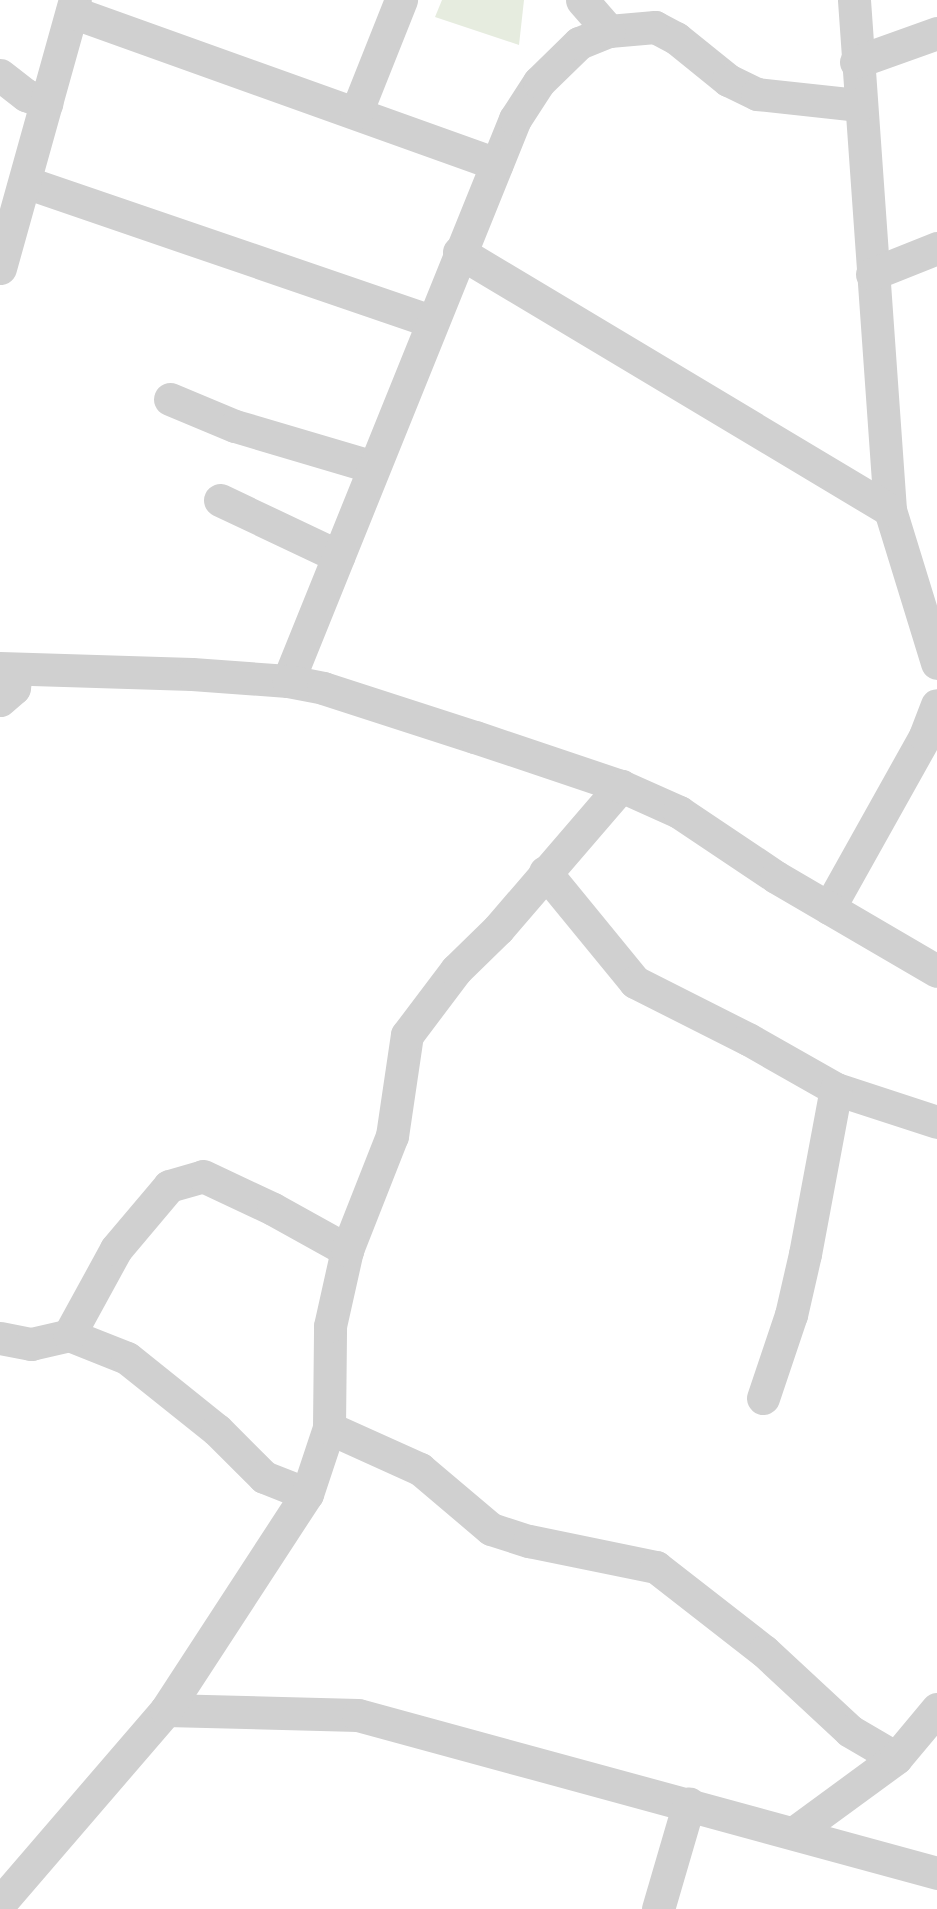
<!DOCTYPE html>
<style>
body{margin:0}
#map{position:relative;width:937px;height:1909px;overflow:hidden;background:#fff;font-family:"IBM Plex Sans",sans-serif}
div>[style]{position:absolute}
.green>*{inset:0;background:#e6ecdf}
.minor>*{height:33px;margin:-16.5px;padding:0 16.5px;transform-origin:16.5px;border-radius:16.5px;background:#d0d0d0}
.tertiary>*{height:33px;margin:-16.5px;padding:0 16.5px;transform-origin:16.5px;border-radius:16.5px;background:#d0d0d0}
span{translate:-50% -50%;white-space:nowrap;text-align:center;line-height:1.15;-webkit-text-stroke:6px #fff;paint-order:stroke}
</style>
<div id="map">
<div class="green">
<i style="clip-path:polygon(442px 0,524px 0,519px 45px,435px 17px)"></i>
</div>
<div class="minor">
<i style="left:854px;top:0;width:511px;rotate:85.96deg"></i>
<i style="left:890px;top:510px;width:160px;rotate:72.9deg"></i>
<i style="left:609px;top:31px;width:46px;rotate:-5deg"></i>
<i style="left:655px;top:27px;width:24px;rotate:28deg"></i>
<i style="left:676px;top:38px;width:67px;rotate:38.9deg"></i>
<i style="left:728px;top:80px;width:32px;rotate:26deg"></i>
<i style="left:757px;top:94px;width:103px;rotate:6.2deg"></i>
<i style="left:856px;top:62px;width:86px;rotate:-19.7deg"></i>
<i style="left:0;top:75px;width:33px;rotate:38deg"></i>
<i style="left:26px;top:95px;width:22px;rotate:22deg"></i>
<i style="left:25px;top:182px;width:430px;rotate:18.9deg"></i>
<i style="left:459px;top:252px;width:502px;rotate:30.91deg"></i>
<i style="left:0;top:268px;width:278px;rotate:-74.4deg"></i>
<i style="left:872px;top:274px;width:70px;rotate:-21.8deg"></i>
<i style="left:170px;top:399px;width:70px;rotate:22.6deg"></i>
<i style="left:235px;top:426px;width:144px;rotate:16.5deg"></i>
<i style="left:220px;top:500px;width:131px;rotate:25.4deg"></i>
<i style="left:288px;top:681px;width:606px;rotate:-68.01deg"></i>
<i style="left:515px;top:119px;width:44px;rotate:-57deg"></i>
<i style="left:539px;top:82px;width:56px;rotate:-44.3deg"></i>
<i style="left:579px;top:43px;width:32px;rotate:-22deg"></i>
<i style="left:609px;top:31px;width:41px;rotate:-131.1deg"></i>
<i style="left:0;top:700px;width:18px;rotate:-41deg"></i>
<i style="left:14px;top:688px;width:19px;rotate:-84deg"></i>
<i style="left:545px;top:872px;width:142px;rotate:50.7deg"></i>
<i style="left:635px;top:982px;width:127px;rotate:26.8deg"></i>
<i style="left:748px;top:1039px;width:101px;rotate:29.6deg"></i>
<i style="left:836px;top:1089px;width:106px;rotate:18.1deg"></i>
<i style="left:829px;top:908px;width:197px;rotate:-60.8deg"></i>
<i style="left:925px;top:736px;width:33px;rotate:-69deg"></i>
<i style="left:69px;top:1335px;width:62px;rotate:21.6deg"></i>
<i style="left:127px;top:1358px;width:115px;rotate:38.7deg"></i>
<i style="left:217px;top:1430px;width:66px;rotate:45deg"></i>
<i style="left:264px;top:1477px;width:46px;rotate:21.6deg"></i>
<i style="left:0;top:1338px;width:32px;rotate:11deg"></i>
<i style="left:31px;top:1344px;width:39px;rotate:-13deg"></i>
<i style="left:69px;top:1335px;width:98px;rotate:-61.3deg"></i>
<i style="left:116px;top:1249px;width:82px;rotate:-49.9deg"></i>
<i style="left:169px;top:1186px;width:35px;rotate:-16deg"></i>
<i style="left:203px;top:1176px;width:77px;rotate:25.2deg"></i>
<i style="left:273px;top:1209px;width:85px;rotate:29deg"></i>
<i style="left:763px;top:1398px;width:88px;rotate:-71.4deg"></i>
<i style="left:791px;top:1315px;width:63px;rotate:-77.1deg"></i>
<i style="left:805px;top:1254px;width:168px;rotate:-79.4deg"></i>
<i style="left:329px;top:1428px;width:100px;rotate:24.3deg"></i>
<i style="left:420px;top:1469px;width:93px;rotate:40.2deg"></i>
<i style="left:491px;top:1529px;width:40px;rotate:18deg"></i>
<i style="left:529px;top:1541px;width:130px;rotate:11.6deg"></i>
<i style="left:656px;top:1567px;width:137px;rotate:37.9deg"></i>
<i style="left:764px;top:1651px;width:117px;rotate:42.9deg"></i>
<i style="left:850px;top:1731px;width:53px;rotate:30.4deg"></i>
<i style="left:166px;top:1710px;width:192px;rotate:1.5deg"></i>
<i style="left:358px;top:1715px;width:600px;rotate:15.26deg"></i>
<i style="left:795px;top:1832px;width:125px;rotate:-36.2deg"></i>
<i style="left:896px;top:1758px;width:64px;rotate:-50.1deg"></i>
<i style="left:0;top:1903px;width:255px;rotate:-49.3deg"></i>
<i style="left:166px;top:1710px;width:258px;rotate:-56.9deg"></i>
<i style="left:307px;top:1494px;width:70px;rotate:-71.6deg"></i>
<i style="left:329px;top:1428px;width:102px;rotate:-89.4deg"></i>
<i style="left:330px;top:1326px;width:78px;rotate:-77.4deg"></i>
<i style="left:347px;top:1250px;width:123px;rotate:-68.5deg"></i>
<i style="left:392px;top:1136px;width:102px;rotate:-81.6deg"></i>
<i style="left:407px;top:1035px;width:81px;rotate:-53deg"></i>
<i style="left:456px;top:970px;width:59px;rotate:-44.3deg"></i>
<i style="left:498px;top:929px;width:189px;rotate:-49.3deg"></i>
<i style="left:658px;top:1909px;width:110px;rotate:-73.7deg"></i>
</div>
<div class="tertiary">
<i style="left:72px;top:12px;width:451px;rotate:19.7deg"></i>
<i style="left:356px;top:113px;width:122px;rotate:-68.3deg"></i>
<i style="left:0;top:668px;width:192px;rotate:1.8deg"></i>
<i style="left:192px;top:674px;width:96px;rotate:4.2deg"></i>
<i style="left:288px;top:681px;width:36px;rotate:11deg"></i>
<i style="left:323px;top:688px;width:160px;rotate:17.9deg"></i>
<i style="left:475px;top:737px;width:154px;rotate:18.6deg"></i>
<i style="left:621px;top:786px;width:64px;rotate:24.1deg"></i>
<i style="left:679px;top:812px;width:117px;rotate:33.8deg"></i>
<i style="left:776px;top:877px;width:186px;rotate:30.3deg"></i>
</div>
</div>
